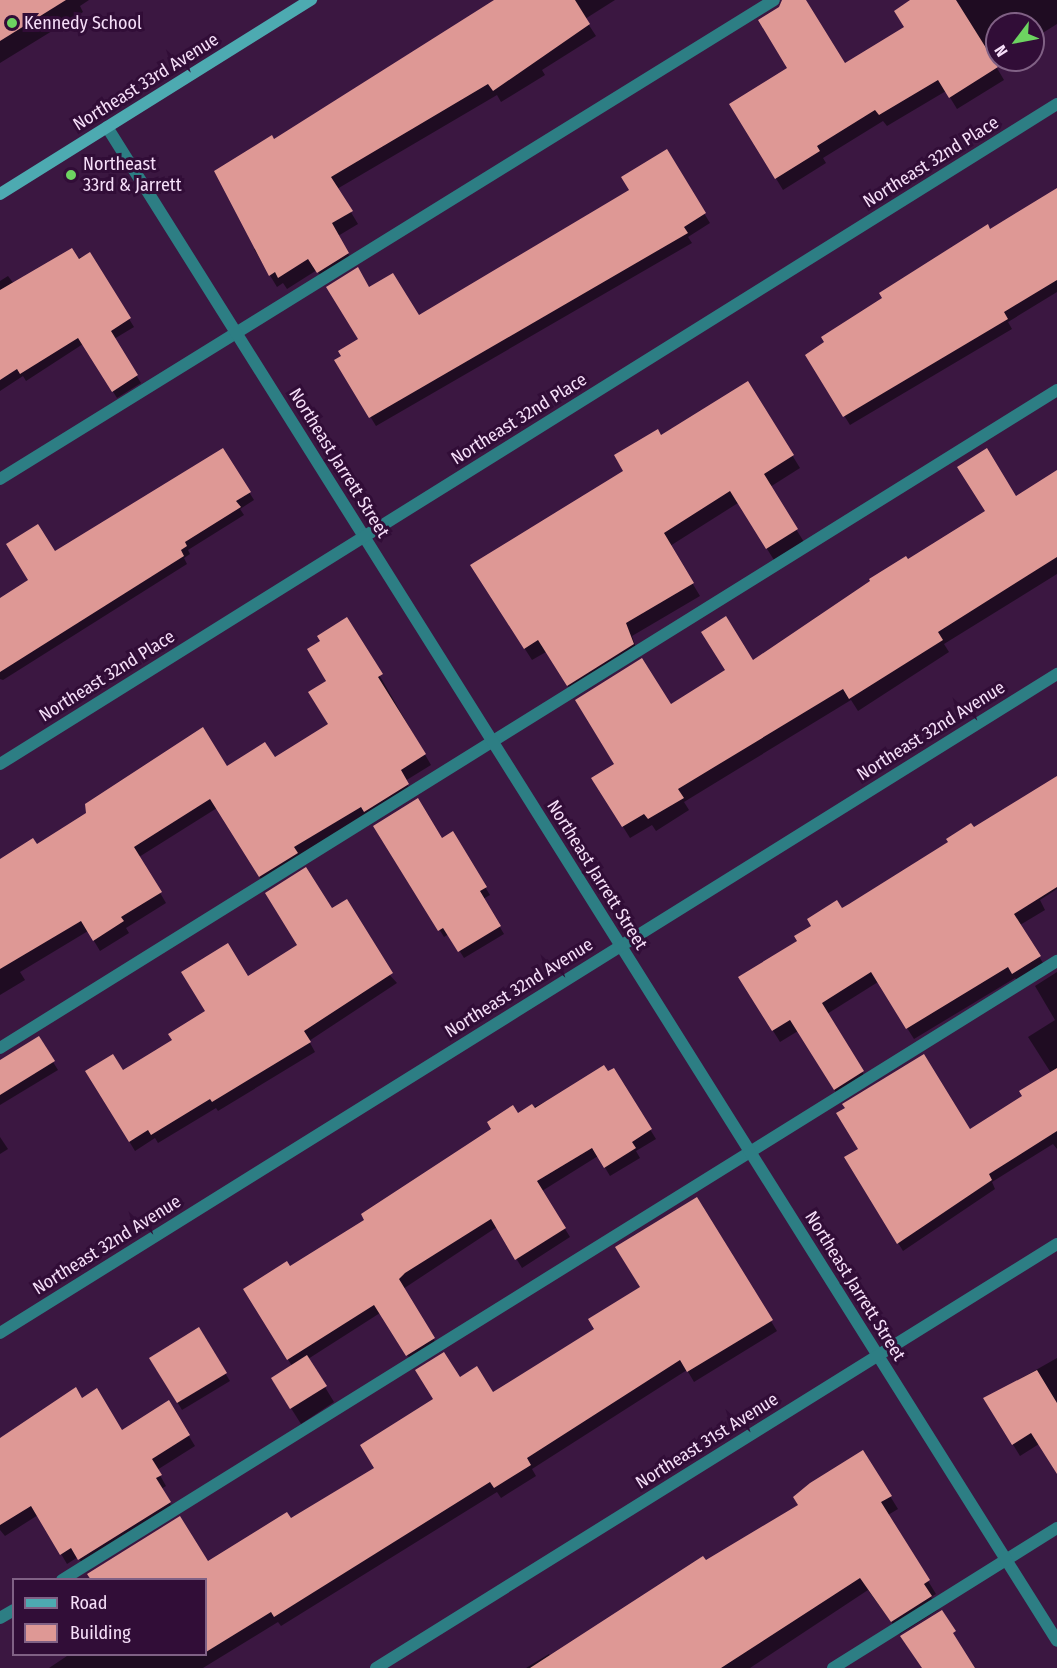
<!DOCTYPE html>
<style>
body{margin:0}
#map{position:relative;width:1057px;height:1668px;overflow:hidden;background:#3b1741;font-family:"Fira Sans Condensed",sans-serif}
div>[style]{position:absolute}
.shadow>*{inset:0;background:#0007}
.building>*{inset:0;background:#de9895}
.lane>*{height:12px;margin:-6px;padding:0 6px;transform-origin:6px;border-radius:6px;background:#2d7e84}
.street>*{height:12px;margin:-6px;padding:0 6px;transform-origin:6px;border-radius:6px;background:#2d7e84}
.secondary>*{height:12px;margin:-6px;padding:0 6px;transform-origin:6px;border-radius:6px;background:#4daab1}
.dots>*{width:16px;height:16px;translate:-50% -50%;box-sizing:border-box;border:3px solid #310d37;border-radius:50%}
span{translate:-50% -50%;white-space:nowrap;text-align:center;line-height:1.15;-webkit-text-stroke:6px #310d37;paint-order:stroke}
.poi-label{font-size:18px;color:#f6dff9}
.left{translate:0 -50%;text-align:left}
.street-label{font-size:18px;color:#f6dff9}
.legend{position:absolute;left:12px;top:1578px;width:195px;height:78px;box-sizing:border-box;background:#310d37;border:2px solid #806185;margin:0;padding:8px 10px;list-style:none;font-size:18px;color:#f6dff9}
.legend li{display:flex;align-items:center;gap:12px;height:30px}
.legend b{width:30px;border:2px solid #806185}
.north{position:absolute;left:985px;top:12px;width:60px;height:60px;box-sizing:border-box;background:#310d37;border:2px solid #806185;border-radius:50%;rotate:238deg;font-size:16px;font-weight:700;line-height:24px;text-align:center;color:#f6dff9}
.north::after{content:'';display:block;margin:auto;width:21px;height:27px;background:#6dd361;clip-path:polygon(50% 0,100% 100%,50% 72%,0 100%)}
</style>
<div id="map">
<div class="shadow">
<i style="clip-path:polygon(0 0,89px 0,80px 6px,83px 12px,0 63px)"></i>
<i style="clip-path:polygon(499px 0,615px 0,585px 19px,596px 36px,542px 70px,545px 75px,501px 102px,497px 95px,337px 189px,358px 224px,338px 236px,355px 266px,325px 284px,317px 270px,287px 289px,283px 283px,277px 287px,254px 249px,258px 246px,274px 141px)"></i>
<i style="clip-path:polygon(794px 0,804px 0,845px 65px,905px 28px,913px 0,1057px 0,1057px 24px,1033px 39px,1033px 24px,997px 24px,998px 60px,994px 63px,1004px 80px,957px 109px,946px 91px,887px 126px,883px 121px,823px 158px,826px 163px,783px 190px,738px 116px,789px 69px)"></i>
<i style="clip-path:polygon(666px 151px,710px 223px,688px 237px,692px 243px,376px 426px,336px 361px,360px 340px,369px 289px,418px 317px,631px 190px)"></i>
<i style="clip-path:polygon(1057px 190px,1057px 292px,1008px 322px,1012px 329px,850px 425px,812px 364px,990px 231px)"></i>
<i style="clip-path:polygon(89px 254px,134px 327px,114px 339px,141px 383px,117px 398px,83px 344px,26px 381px,23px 376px,0 391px,0 281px,8px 276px,14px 284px)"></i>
<i style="clip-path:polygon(748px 383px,800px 468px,770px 487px,804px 542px,774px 560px,738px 503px,670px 546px,700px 596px,632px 636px,639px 657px,575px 697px,546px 652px,532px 660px,479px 577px,625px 472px,661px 437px)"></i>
<i style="clip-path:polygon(223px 450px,254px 500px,240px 509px,244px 515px,188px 550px,190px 554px,184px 558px,187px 564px,3px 680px,0 679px,0 600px,30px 581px,54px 553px)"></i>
<i style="clip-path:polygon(1057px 472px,1057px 574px,944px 644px,949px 652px,858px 711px,851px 700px,684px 802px,689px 810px,656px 831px,652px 825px,630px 838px,600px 790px,615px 765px,671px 706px,752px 662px)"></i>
<i style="clip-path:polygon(347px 619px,431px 765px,405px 781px,414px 795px,266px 887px,217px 808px,139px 857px,166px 903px,126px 928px,129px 933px,100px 951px,88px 931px,20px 972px,25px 980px,0 995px,0 875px,36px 846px,227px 768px,274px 759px,330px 725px,322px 642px)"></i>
<i style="clip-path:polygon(1057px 777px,1057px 889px,1040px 900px,1045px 910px,1020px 925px,1046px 968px,1020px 984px,1015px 978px,914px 1039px,878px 982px,827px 1014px,869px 1083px,841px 1101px,798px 1031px,780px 1042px,747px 989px,842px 910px)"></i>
<i style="clip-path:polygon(375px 826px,441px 840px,452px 833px,490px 895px,483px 899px,504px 934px,464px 958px,449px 934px,444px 937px)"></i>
<i style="clip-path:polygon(331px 910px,397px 983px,309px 1041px,315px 1052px,218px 1111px,216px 1108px,158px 1143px,155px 1138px,135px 1151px,87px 1072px,122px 1073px,174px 1040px,248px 978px,299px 946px)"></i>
<i style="clip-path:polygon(1057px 972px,1057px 1149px,1053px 1144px,992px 1182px,995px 1189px,903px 1251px,846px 1158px,969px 1131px,1024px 1097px,1051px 1073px,1028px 1037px,1055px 1020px,1035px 986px)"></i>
<i style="clip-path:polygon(38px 1038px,58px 1070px,0 1105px,0 1061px)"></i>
<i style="clip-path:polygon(613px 1070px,656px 1139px,636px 1151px,640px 1158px,610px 1176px,598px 1156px,542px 1191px,570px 1237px,522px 1268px,497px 1227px,403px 1289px,439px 1348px,413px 1364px,380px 1313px,308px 1359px,334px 1402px,301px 1424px,282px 1394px,292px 1366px,245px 1289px,290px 1268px,366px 1220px,517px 1115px)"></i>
<i style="clip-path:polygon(0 1137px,8px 1149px,0 1154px)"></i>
<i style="clip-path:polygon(696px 1199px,777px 1331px,694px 1382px,687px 1370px,532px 1469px,536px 1476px,501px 1498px,497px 1492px,281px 1626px,278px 1622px,203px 1668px,49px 1668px,70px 1654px,206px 1654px,208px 1563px,291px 1520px,375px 1468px,435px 1400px,459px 1379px,492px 1394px,596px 1329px,641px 1288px)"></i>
<i style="clip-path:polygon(198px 1329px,230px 1381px,182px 1410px,151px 1358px)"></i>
<i style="clip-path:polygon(1057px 1358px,1057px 1465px,1039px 1444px,1020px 1456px,985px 1399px)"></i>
<i style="clip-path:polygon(75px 1389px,82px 1400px,122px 1432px,168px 1402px,195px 1446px,157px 1470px,166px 1486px,161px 1489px,176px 1513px,86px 1569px,78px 1557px,67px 1564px,38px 1515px,5px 1536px,0 1530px,0 1439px)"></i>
<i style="clip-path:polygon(890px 1496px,898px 1509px,888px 1515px,936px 1594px,931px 1597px,938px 1610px,900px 1634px,868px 1590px,750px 1668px,526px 1668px,549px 1654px,551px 1657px,705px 1562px)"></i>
</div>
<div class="building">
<i style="clip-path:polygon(0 0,66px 0,0 41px)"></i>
<i style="clip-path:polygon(494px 0,575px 0,590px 24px,493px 91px,488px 84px,331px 177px,353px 211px,332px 223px,349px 253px,317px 273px,308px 259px,278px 278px,275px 272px,269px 276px,214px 171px,272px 135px,274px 139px)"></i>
<i style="clip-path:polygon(782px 0,806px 0,845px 63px,904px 27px,894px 11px,910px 0,956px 0,998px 67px,949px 98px,938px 80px,879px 115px,875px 110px,817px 146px,820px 151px,775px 179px,729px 104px,787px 68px,758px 20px,779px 7px)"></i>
<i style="clip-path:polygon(667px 149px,706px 213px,684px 227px,688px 233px,369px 418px,334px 360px,341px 356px,338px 351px,358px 339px,326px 287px,358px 267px,369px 287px,393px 273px,419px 315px,629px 190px,621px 177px)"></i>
<i style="clip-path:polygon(1057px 188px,1057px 280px,1004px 312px,1008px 319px,843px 417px,805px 355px,824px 342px,821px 337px,882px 298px,879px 293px,988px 224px,990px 229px)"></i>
<i style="clip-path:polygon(72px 248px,79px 259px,90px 252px,131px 318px,111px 331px,138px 375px,112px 392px,78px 338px,20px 374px,17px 369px,0 380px,0 290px)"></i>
<i style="clip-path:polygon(748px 381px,794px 455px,764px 474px,798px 529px,766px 549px,730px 491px,664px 533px,694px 583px,626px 623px,634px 644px,567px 686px,538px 640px,524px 649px,470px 565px,623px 471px,614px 455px,658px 429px,661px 435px)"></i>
<i style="clip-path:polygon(223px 448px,251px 492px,236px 501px,241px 507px,185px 542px,187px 546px,181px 550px,184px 556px,0 672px,0 598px,28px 580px,6px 544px,38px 524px,55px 551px)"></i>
<i style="clip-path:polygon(987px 448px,1016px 496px,1057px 470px,1057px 557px,938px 632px,943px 640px,849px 699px,843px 689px,678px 789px,684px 798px,648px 819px,644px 814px,622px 827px,591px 778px,614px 764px,575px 700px,642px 658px,671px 704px,725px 670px,701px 632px,726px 616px,753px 660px,870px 581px,869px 579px,906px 556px,908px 559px,985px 511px,957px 467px)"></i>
<i style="clip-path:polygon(347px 617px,383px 674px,378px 677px,426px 754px,401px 770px,409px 784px,364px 812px,361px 807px,294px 847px,298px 853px,259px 877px,210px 799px,134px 847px,162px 892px,121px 917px,124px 921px,93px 941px,81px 921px,0 969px,0 859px,33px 838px,37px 844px,86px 813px,85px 804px,203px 727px,227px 766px,265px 742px,275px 757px,328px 724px,308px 692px,326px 681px,307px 649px,320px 641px,317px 636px)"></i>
<i style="clip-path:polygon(1057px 776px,1057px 887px,1014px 914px,1041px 956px,1012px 974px,1008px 967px,906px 1029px,871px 972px,822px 1003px,864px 1071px,834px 1090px,790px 1020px,772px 1031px,738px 977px,797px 941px,794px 936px,811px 926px,807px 919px,837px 900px,842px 908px,849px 904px,948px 842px,946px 839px,971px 823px,974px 827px)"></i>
<i style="clip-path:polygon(418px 798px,442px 838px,453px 831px,487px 887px,480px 891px,501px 926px,458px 952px,443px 928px,438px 931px,373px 826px)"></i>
<i style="clip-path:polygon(306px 867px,332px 908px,347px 899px,393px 973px,304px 1031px,311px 1042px,212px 1102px,210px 1099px,151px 1135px,148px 1130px,129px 1142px,85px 1071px,113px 1054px,123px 1070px,172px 1040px,168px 1034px,205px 1011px,181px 972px,228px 943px,248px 976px,297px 945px,265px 893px)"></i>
<i style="clip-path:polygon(39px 1036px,55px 1061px,0 1095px,0 1060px)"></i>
<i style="clip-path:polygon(924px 1054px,970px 1129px,1022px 1096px,1019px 1091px,1057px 1068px,1057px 1131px,989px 1174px,992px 1180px,897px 1244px,844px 1157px,858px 1149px,836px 1113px,845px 1108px,842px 1104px)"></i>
<i style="clip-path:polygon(604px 1065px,608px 1071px,614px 1068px,652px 1129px,632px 1142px,636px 1148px,604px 1168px,592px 1148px,537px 1181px,566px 1228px,515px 1260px,491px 1219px,405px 1273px,399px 1279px,435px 1338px,406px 1356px,374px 1305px,287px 1360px,243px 1289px,287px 1261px,290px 1266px,364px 1220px,361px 1214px,491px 1129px,487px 1122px,513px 1105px,518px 1113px,532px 1104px,535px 1108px)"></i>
<i style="clip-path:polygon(697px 1197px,773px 1320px,687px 1372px,680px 1360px,527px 1458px,531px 1465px,494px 1488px,490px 1482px,274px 1617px,271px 1612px,206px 1652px,206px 1580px,91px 1580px,87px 1574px,180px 1516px,208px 1561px,287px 1512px,291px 1518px,374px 1468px,360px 1445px,433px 1399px,415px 1370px,444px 1352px,460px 1377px,477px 1366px,493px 1392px,594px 1329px,588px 1319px,640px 1287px,615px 1247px)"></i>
<i style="clip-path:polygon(199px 1327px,227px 1373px,177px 1403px,149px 1358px)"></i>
<i style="clip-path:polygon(307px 1355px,327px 1386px,290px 1409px,271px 1378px)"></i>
<i style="clip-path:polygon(1037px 1370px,1057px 1403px,1057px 1474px,1031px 1433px,1012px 1445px,983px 1398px)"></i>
<i style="clip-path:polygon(76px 1387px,82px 1398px,97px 1388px,122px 1430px,169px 1400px,190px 1435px,152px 1459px,162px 1475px,156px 1478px,171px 1502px,78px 1560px,71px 1548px,60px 1555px,31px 1506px,0 1525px,0 1438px)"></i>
<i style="clip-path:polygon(863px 1450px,892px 1496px,881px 1502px,930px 1580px,924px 1584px,932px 1596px,891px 1622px,860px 1578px,721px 1668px,530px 1668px,703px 1556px,706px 1560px,798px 1505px,793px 1497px,810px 1483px)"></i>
<i style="clip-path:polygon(942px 1610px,956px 1631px,953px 1633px,975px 1668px,922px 1668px,900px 1636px)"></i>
</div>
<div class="lane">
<i style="left:0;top:479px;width:910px;rotate:-31.75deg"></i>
<i style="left:0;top:1048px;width:1245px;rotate:-31.9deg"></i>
<i style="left:62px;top:1580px;width:1172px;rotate:-31.89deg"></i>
<i style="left:0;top:1618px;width:16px;rotate:-30deg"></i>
<i style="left:833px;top:1668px;width:264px;rotate:-32deg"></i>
</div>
<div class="street">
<i style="left:107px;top:127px;width:1787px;rotate:57.89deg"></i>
<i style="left:0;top:764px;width:1246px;rotate:-31.98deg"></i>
<i style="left:0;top:1333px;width:1246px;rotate:-31.94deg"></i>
<i style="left:376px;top:1668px;width:802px;rotate:-31.91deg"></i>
</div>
<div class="secondary">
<i style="left:0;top:194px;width:367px;rotate:-32deg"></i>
</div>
<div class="dots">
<i style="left:12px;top:23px;background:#6dd361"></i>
<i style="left:71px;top:175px;background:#6dd361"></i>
</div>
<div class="poi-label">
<span class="left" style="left:24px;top:23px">Kennedy School</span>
<span class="left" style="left:83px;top:175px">Northeast<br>33rd &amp; Jarrett</span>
</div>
<div class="street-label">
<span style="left:146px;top:82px;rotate:-32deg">Northeast 33rd Avenue</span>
<span style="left:931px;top:162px;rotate:-32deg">Northeast 32nd Place</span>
<span style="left:519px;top:419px;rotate:-32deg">Northeast 32nd Place</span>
<span style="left:339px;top:463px;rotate:58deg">Northeast Jarrett Street</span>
<span style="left:107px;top:676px;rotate:-32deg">Northeast 32nd Place</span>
<span style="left:931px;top:731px;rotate:-32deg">Northeast 32nd Avenue</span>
<span style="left:597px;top:875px;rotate:58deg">Northeast Jarrett Street</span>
<span style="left:519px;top:988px;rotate:-32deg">Northeast 32nd Avenue</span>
<span style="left:107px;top:1245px;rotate:-32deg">Northeast 32nd Avenue</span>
<span style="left:855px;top:1286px;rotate:58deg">Northeast Jarrett Street</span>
<span style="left:707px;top:1441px;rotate:-32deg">Northeast 31st Avenue</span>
</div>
<ul class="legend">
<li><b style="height:8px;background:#4daab1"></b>Road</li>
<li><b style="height:16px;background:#de9895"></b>Building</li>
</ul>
<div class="north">N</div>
</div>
